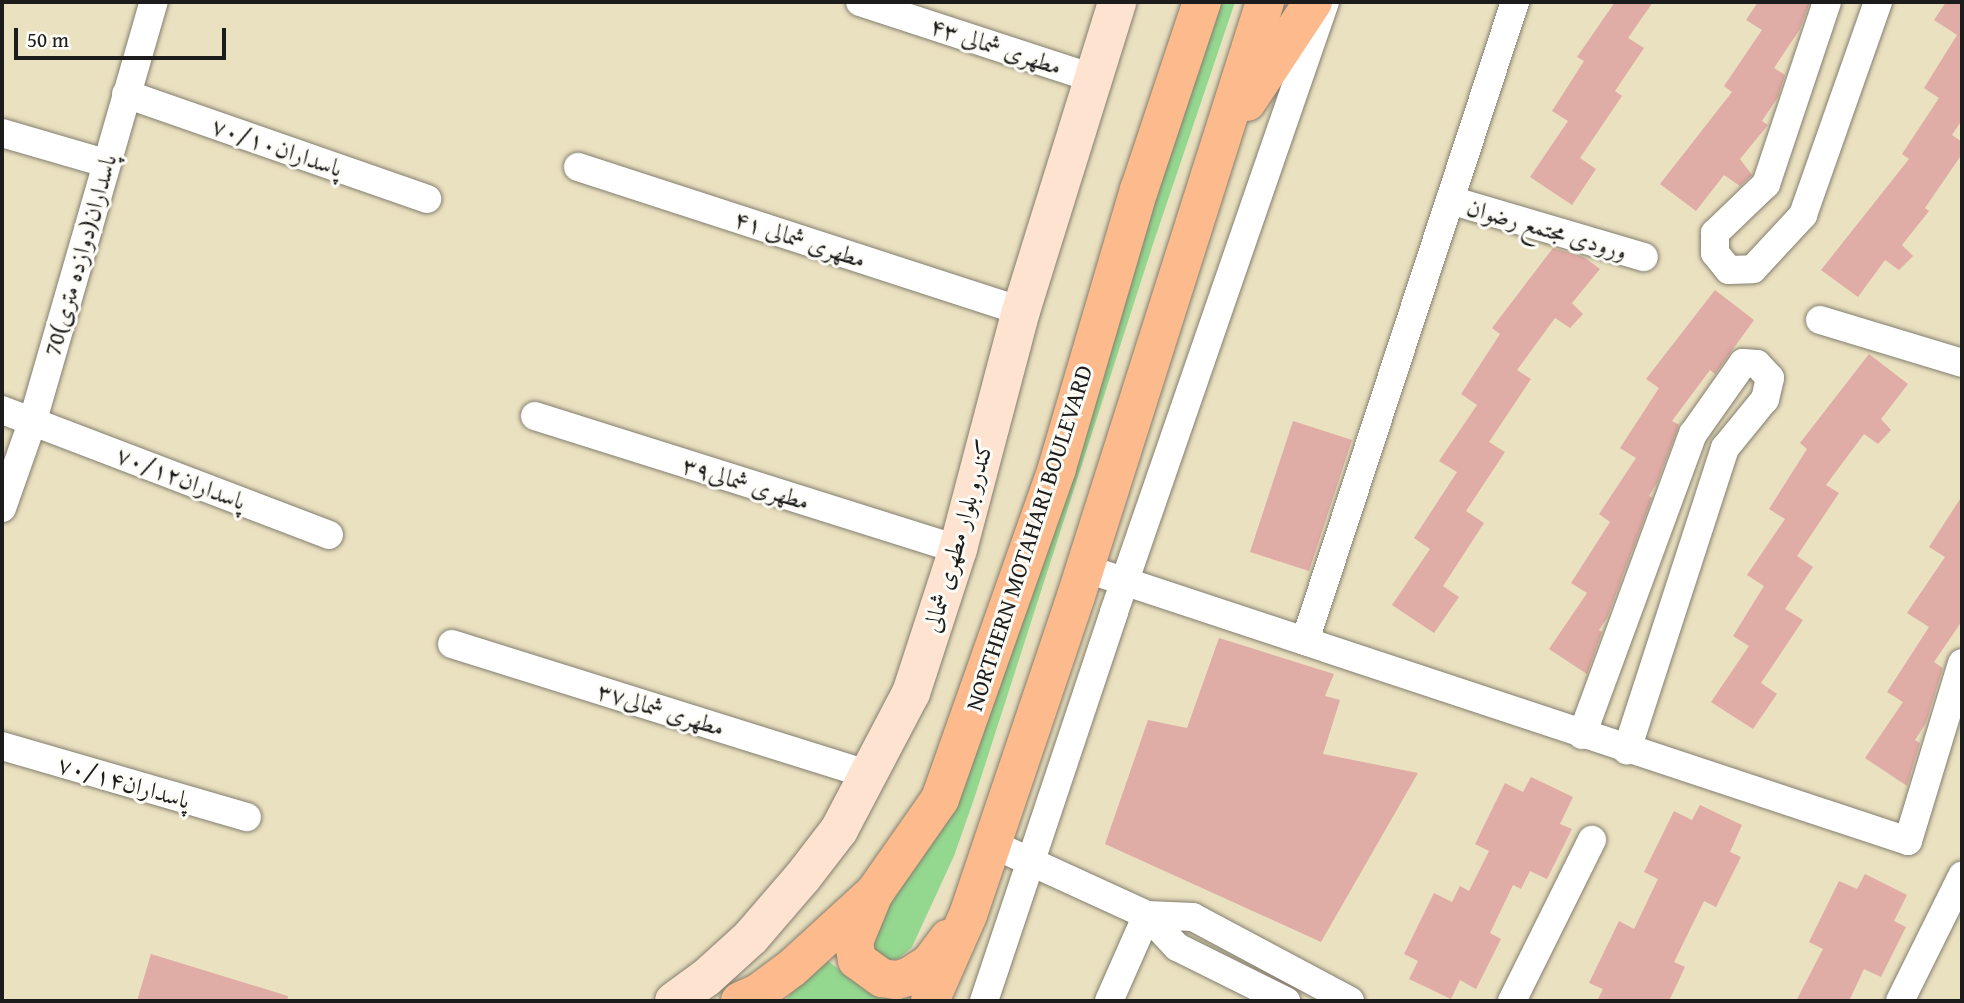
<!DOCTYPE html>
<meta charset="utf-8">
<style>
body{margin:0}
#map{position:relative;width:1964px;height:1003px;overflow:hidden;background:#eae1c0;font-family:"Gentium Book Plus",Amiri,serif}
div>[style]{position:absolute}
.green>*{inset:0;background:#94d890}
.building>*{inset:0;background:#e0aca6}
.roads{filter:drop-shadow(0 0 2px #837e6e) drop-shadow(0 0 2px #837e6e)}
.minor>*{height:28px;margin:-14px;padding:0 14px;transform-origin:14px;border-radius:14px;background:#fff}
.secondary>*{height:38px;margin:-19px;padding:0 19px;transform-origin:19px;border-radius:19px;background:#fee3d1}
.primary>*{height:38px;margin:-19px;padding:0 19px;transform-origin:19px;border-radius:19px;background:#fcba8d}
span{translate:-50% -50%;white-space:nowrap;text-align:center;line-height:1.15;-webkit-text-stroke:6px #fdfcf7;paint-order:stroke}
.street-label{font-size:24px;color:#1c1c1c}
.frame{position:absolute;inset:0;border:4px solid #1c1c1c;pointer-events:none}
.scale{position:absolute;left:14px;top:28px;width:212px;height:32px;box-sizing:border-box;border:4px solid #1c1c1c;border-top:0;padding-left:9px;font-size:21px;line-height:24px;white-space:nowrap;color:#1c1c1c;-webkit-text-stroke:5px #fdfcf7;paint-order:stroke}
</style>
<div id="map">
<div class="green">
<i style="clip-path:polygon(1217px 2px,1235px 2px,1154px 241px,974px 799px,954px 856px,912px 947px,898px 959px,883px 961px,872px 955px,870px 933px)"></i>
<i style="clip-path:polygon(827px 960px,867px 992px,910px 994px,907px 1001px,785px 1001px,799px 984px)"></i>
</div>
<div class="building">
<i style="clip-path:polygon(1615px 2px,1653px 2px,1628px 38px,1644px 48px,1615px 91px,1622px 96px,1580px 158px,1596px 169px,1572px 205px,1530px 177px,1568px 121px,1552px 111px,1584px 61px,1577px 57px)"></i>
<i style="clip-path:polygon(1758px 2px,1810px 2px,1800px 29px,1774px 68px,1785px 75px,1778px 97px,1762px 121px,1768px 125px,1740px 159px,1752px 175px,1740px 186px,1724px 175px,1696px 211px,1660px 184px,1732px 92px,1724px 86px,1762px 30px,1746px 20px)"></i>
<i style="clip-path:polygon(1946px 2px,1962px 2px,1962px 120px,1952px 135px,1962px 142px,1962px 154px,1925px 208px,1929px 211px,1902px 245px,1913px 256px,1899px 270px,1885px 260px,1858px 297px,1821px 270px,1909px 159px,1902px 154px,1939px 98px,1924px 88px,1957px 35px,1934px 20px)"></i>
<i style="clip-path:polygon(1553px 248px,1584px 257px,1600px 269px,1572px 303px,1583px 314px,1570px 328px,1555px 318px,1517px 370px,1531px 379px,1489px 442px,1505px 452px,1466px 511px,1484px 523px,1443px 586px,1459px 597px,1434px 633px,1392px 605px,1430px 549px,1414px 538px,1457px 472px,1439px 461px,1477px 405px,1461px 394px,1500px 334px,1492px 328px)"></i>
<i style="clip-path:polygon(1715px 290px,1754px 320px,1715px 374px,1710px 370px,1672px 421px,1679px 425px,1657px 483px,1649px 496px,1652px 498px,1607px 618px,1599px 630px,1602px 632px,1587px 674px,1549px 649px,1587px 593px,1571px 583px,1610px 522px,1599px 514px,1636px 458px,1620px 448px,1659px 388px,1646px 379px)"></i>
<i style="clip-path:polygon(1869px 354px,1908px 384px,1881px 419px,1891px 430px,1878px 444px,1864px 434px,1826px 485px,1839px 493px,1797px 556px,1813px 567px,1785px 609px,1803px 620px,1761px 683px,1777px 694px,1753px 729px,1711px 702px,1749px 646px,1733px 636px,1764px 586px,1747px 575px,1785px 519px,1769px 509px,1807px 449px,1800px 443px)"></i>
<i style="clip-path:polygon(1293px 421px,1352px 440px,1309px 571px,1250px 552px)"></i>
<i style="clip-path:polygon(1962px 496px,1962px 621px,1934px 662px,1943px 668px,1926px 723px,1915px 740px,1920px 743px,1907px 786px,1865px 758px,1903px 702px,1887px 692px,1929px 627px,1907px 613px,1945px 557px,1929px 547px)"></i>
<i style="clip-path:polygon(1219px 638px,1334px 674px,1325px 696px,1340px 700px,1323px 754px,1418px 773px,1321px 942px,1105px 844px,1148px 720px,1187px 728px)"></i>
<i style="clip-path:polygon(1531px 777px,1573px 797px,1560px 824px,1572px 829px,1547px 879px,1530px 871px,1521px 889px,1513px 885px,1490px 933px,1501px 939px,1476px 989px,1460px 980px,1451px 999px,1409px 979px,1418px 961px,1404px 954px,1434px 893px,1452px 902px,1460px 886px,1469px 891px,1489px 851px,1475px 844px,1505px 783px,1523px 792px)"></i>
<i style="clip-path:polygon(1700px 805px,1742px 825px,1730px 852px,1741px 857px,1716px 907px,1704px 901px,1674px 962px,1685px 967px,1669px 1001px,1597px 1001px,1603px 989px,1589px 983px,1619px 921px,1634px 929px,1658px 879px,1644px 872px,1674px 811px,1692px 820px)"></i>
<i style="clip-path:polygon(1865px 874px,1907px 895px,1894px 921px,1906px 927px,1881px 977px,1864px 969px,1849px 1001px,1796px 1001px,1823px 949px,1809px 942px,1839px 881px,1857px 889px)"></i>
<i style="clip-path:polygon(151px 954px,288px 996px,287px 1001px,137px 1001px)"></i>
</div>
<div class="roads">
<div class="minor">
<i style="left:860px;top:2px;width:244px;rotate:18.1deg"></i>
<i style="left:1827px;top:2px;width:192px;rotate:108.5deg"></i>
<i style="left:1766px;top:184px;width:71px;rotate:136.1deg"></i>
<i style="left:1715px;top:233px;width:20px;rotate:90deg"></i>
<i style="left:1715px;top:253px;width:22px;rotate:51deg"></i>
<i style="left:1729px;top:270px;width:24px;rotate:-2deg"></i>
<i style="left:1753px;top:269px;width:74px;rotate:-47.2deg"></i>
<i style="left:1803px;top:215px;width:226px;rotate:-70.6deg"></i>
<i style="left:126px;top:94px;width:319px;rotate:19.2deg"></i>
<i style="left:2px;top:133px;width:107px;rotate:16.2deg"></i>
<i style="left:578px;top:167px;width:466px;rotate:18deg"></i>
<i style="left:1450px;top:200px;width:202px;rotate:16.4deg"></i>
<i style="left:1820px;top:320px;width:148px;rotate:16.8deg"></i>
<i style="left:2px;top:410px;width:350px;rotate:20.9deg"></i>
<i style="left:535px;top:416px;width:443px;rotate:17.5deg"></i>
<i style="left:2px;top:508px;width:93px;rotate:-70.6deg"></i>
<i style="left:33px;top:420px;width:435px;rotate:-73.9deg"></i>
<i style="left:1084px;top:568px;width:868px;rotate:18.33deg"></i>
<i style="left:1908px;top:841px;width:186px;rotate:-73.1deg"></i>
<i style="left:1305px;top:641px;width:673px;rotate:-71.81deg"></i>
<i style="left:452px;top:644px;width:437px;rotate:17.4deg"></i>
<i style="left:1582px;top:735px;width:321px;rotate:-69.8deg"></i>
<i style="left:1693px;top:434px;width:87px;rotate:-54.8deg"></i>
<i style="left:1743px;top:363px;width:14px;rotate:4deg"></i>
<i style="left:1757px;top:364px;width:19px;rotate:47deg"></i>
<i style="left:1770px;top:378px;width:22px;rotate:103deg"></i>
<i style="left:1765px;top:399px;width:63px;rotate:129.2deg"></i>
<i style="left:1725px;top:448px;width:318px;rotate:108deg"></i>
<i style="left:2px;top:746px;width:255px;rotate:16.2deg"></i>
<i style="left:992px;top:844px;width:170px;rotate:24.6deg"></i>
<i style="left:1147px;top:915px;width:44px;rotate:46.8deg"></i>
<i style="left:1177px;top:947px;width:122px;rotate:26.4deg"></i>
<i style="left:1147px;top:915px;width:46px;rotate:2.5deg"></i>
<i style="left:1193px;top:917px;width:178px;rotate:28.1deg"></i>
<i style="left:984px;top:1001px;width:410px;rotate:-71.5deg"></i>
<i style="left:1114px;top:612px;width:645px;rotate:-70.92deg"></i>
<i style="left:1109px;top:1001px;width:94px;rotate:-66.2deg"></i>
<i style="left:1512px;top:1001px;width:180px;rotate:-63.6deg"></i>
<i style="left:1900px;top:1001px;width:140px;rotate:-63.6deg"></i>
</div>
<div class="secondary">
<i style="left:674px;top:1001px;width:39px;rotate:-36deg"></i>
<i style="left:706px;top:978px;width:61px;rotate:-42.3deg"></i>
<i style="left:751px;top:937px;width:78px;rotate:-49.2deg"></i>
<i style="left:802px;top:878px;width:61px;rotate:-52.4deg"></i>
<i style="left:839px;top:830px;width:155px;rotate:-62.3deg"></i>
<i style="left:911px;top:693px;width:151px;rotate:-71.9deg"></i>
<i style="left:958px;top:549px;width:246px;rotate:-75.2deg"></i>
<i style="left:1021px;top:311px;width:324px;rotate:-72.7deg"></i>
</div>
<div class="primary">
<i style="left:1247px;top:102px;width:120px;rotate:-56.6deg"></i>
<i style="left:872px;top:898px;width:48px;rotate:112.2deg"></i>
<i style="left:854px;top:942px;width:18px;rotate:81deg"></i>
<i style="left:857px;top:960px;width:31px;rotate:36deg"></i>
<i style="left:882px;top:978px;width:15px;rotate:8deg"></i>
<i style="left:897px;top:980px;width:11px;rotate:-15deg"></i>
<i style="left:908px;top:977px;width:26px;rotate:-32deg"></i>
<i style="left:930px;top:963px;width:31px;rotate:-53deg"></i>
<i style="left:740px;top:1001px;width:20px;rotate:-24deg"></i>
<i style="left:758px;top:993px;width:42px;rotate:-36.3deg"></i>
<i style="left:792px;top:968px;width:113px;rotate:-42.5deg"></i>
<i style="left:875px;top:892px;width:113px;rotate:-55deg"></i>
<i style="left:940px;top:799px;width:351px;rotate:-70.5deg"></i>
<i style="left:1057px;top:468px;width:290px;rotate:-73.6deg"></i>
<i style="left:1139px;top:190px;width:198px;rotate:-71.5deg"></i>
<i style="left:930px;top:1001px;width:94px;rotate:-66.2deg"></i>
<i style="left:968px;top:915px;width:337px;rotate:-71.3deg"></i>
<i style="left:1076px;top:596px;width:623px;rotate:-72.35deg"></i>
</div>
</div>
<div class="street-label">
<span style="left:996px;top:46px;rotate:18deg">مطهرى شمالى ۴۳</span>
<span style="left:277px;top:147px;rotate:19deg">پاسداران۷۰/۱۰</span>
<span style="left:1547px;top:229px;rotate:16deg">ورودی مجتمع رضوان</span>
<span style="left:800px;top:239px;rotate:18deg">۴۱ مطهرى شمالى</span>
<span style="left:80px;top:255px;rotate:-74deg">70پاسداران(دوازده متری)</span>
<span style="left:181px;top:478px;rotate:21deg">پاسداران۷۰/۱۲</span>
<span style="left:746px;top:483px;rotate:17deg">مطهرى شمالى۳۹</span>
<span style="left:958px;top:536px;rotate:-74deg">کندرو بلوار مطهری شمالی</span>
<span style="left:1029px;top:538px;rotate:-72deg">NORTHERN MOTAHARI BOULEVARD</span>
<span style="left:661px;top:709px;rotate:17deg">مطهرى شمالى۳۷</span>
<span style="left:124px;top:782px;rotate:16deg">پاسداران۷۰/۱۴</span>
</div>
<div class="frame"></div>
<div class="scale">50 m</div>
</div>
